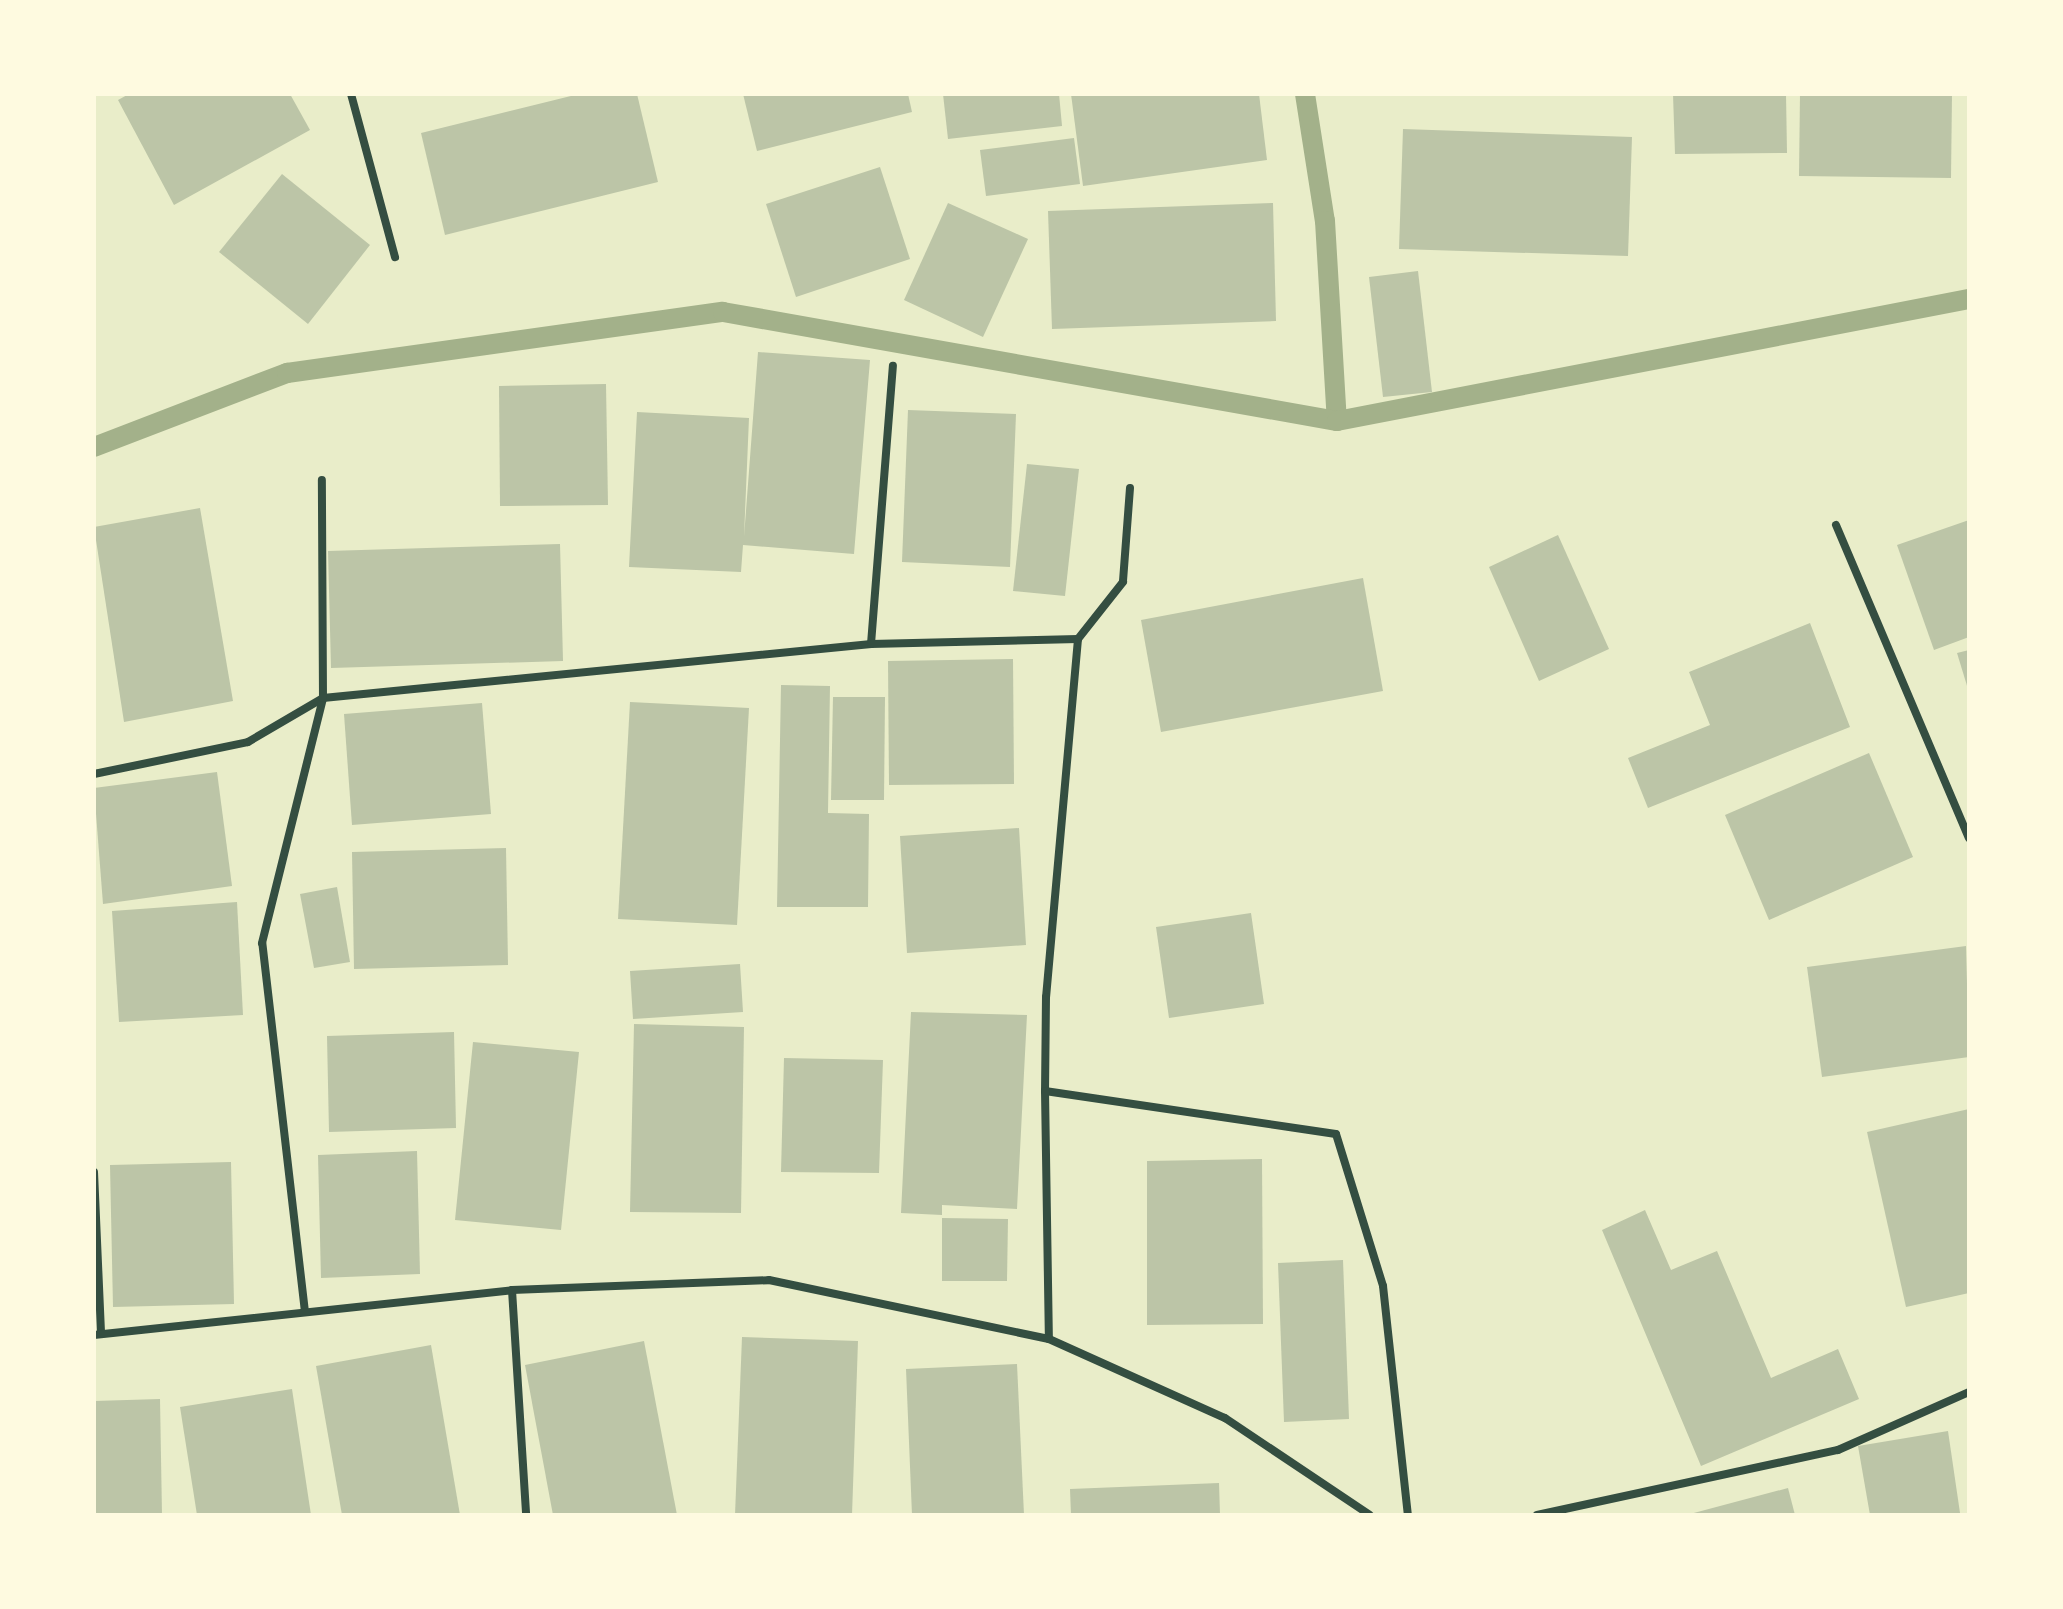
<!DOCTYPE html>
<style>
body{margin:0}
#map{position:relative;width:2063px;height:1609px;overflow:hidden;background:#e9edc9;font-family:Arial,sans-serif}
div>[style]{position:absolute}
.stream>*{height:20px;margin:-10px;padding:0 10px;transform-origin:10px;border-radius:10px;background:#a3b18a}
.building>*{inset:0;background:#bcc5a7}
.minor>*{height:8px;margin:-4px;padding:0 4px;transform-origin:4px;border-radius:4px;background:#344e41}
span{translate:-50% -50%;white-space:nowrap;text-align:center;line-height:1.15;-webkit-text-stroke:8px #fefae0;paint-order:stroke}
.frame{position:absolute;inset:0;border:96px solid #fefae0;pointer-events:none}
</style>
<div id="map">
<div class="stream">
<i style="left:1305px;top:94px;width:129px;rotate:81.1deg"></i>
<i style="left:1325px;top:221px;width:200px;rotate:86.6deg"></i>
<i style="left:94px;top:447px;width:207px;rotate:-21deg"></i>
<i style="left:287px;top:373px;width:440px;rotate:-8deg"></i>
<i style="left:723px;top:312px;width:624px;rotate:10.07deg"></i>
<i style="left:1337px;top:421px;width:644px;rotate:-10.93deg"></i>
</div>
<div class="building">
<i style="clip-path:polygon(129px 94px,290px 94px,310px 130px,174px 205px,118px 100px)"></i>
<i style="clip-path:polygon(579px 94px,637px 94px,658px 182px,445px 235px,421px 133px)"></i>
<i style="clip-path:polygon(743px 94px,908px 94px,912px 112px,757px 151px)"></i>
<i style="clip-path:polygon(943px 94px,1059px 94px,1062px 126px,948px 139px)"></i>
<i style="clip-path:polygon(1071px 94px,1259px 94px,1267px 160px,1083px 186px)"></i>
<i style="clip-path:polygon(1673px 94px,1786px 94px,1787px 153px,1675px 154px)"></i>
<i style="clip-path:polygon(1800px 94px,1952px 94px,1951px 178px,1799px 176px)"></i>
<i style="clip-path:polygon(1403px 129px,1632px 137px,1628px 256px,1399px 249px)"></i>
<i style="clip-path:polygon(1074px 138px,1080px 184px,986px 196px,980px 150px)"></i>
<i style="clip-path:polygon(880px 167px,910px 259px,796px 297px,766px 204px)"></i>
<i style="clip-path:polygon(282px 174px,370px 245px,308px 324px,219px 252px)"></i>
<i style="clip-path:polygon(948px 203px,1028px 239px,983px 337px,904px 300px)"></i>
<i style="clip-path:polygon(1273px 203px,1276px 321px,1052px 329px,1048px 211px)"></i>
<i style="clip-path:polygon(1418px 271px,1432px 392px,1383px 397px,1369px 277px)"></i>
<i style="clip-path:polygon(758px 352px,870px 360px,854px 554px,743px 545px,741px 572px,629px 567px,637px 412px,749px 418px,744px 537px)"></i>
<i style="clip-path:polygon(606px 384px,608px 505px,500px 506px,499px 386px)"></i>
<i style="clip-path:polygon(908px 410px,1016px 414px,1010px 567px,902px 562px)"></i>
<i style="clip-path:polygon(1027px 464px,1079px 469px,1065px 596px,1013px 591px)"></i>
<i style="clip-path:polygon(200px 508px,233px 701px,124px 722px,94px 527px)"></i>
<i style="clip-path:polygon(1969px 520px,1969px 637px,1934px 650px,1897px 545px)"></i>
<i style="clip-path:polygon(1558px 535px,1609px 649px,1539px 681px,1489px 567px)"></i>
<i style="clip-path:polygon(560px 544px,563px 661px,331px 668px,328px 551px)"></i>
<i style="clip-path:polygon(1363px 578px,1383px 691px,1161px 732px,1141px 620px)"></i>
<i style="clip-path:polygon(1810px 623px,1850px 727px,1648px 808px,1628px 758px,1710px 725px,1689px 672px)"></i>
<i style="clip-path:polygon(1969px 650px,1969px 689px,1968px 689px,1957px 653px)"></i>
<i style="clip-path:polygon(1013px 659px,1014px 784px,889px 785px,888px 661px)"></i>
<i style="clip-path:polygon(781px 685px,830px 686px,828px 813px,869px 814px,868px 907px,777px 907px)"></i>
<i style="clip-path:polygon(833px 697px,885px 697px,884px 800px,831px 800px)"></i>
<i style="clip-path:polygon(630px 702px,749px 708px,737px 925px,618px 919px)"></i>
<i style="clip-path:polygon(482px 703px,491px 814px,352px 825px,344px 714px)"></i>
<i style="clip-path:polygon(1869px 753px,1913px 857px,1769px 920px,1725px 815px)"></i>
<i style="clip-path:polygon(217px 772px,232px 886px,103px 904px,94px 788px)"></i>
<i style="clip-path:polygon(1019px 828px,1026px 945px,907px 953px,900px 836px)"></i>
<i style="clip-path:polygon(506px 848px,508px 965px,354px 969px,352px 852px)"></i>
<i style="clip-path:polygon(337px 887px,350px 962px,314px 968px,300px 894px)"></i>
<i style="clip-path:polygon(237px 902px,243px 1015px,119px 1022px,112px 911px)"></i>
<i style="clip-path:polygon(1251px 913px,1264px 1004px,1169px 1018px,1156px 927px)"></i>
<i style="clip-path:polygon(1966px 946px,1969px 1057px,1822px 1077px,1807px 967px)"></i>
<i style="clip-path:polygon(740px 964px,743px 1012px,633px 1019px,630px 971px)"></i>
<i style="clip-path:polygon(911px 1012px,1027px 1015px,1017px 1209px,942px 1205px,942px 1215px,901px 1213px)"></i>
<i style="clip-path:polygon(634px 1024px,744px 1027px,741px 1213px,630px 1212px)"></i>
<i style="clip-path:polygon(454px 1032px,456px 1128px,329px 1132px,327px 1036px)"></i>
<i style="clip-path:polygon(473px 1042px,579px 1052px,561px 1230px,455px 1220px)"></i>
<i style="clip-path:polygon(784px 1058px,883px 1060px,879px 1173px,781px 1172px)"></i>
<i style="clip-path:polygon(1969px 1109px,1969px 1293px,1906px 1307px,1867px 1132px)"></i>
<i style="clip-path:polygon(417px 1151px,420px 1274px,321px 1278px,318px 1155px)"></i>
<i style="clip-path:polygon(1262px 1159px,1263px 1324px,1147px 1325px,1147px 1161px)"></i>
<i style="clip-path:polygon(231px 1162px,234px 1304px,113px 1307px,110px 1165px)"></i>
<i style="clip-path:polygon(1645px 1210px,1671px 1270px,1717px 1251px,1771px 1378px,1838px 1349px,1859px 1399px,1701px 1466px,1602px 1230px)"></i>
<i style="clip-path:polygon(942px 1218px,1008px 1219px,1007px 1281px,942px 1281px)"></i>
<i style="clip-path:polygon(1343px 1260px,1349px 1419px,1284px 1422px,1278px 1263px)"></i>
<i style="clip-path:polygon(742px 1337px,858px 1341px,852px 1515px,735px 1515px)"></i>
<i style="clip-path:polygon(644px 1341px,677px 1515px,553px 1515px,525px 1365px)"></i>
<i style="clip-path:polygon(431px 1345px,460px 1515px,342px 1515px,316px 1366px)"></i>
<i style="clip-path:polygon(1017px 1364px,1024px 1515px,912px 1515px,906px 1369px)"></i>
<i style="clip-path:polygon(292px 1389px,311px 1515px,197px 1515px,180px 1407px)"></i>
<i style="clip-path:polygon(160px 1399px,162px 1515px,94px 1515px,94px 1401px)"></i>
<i style="clip-path:polygon(1948px 1431px,1960px 1513px,1870px 1515px,1858px 1446px)"></i>
<i style="clip-path:polygon(1219px 1483px,1220px 1515px,1071px 1515px,1070px 1489px)"></i>
<i style="clip-path:polygon(1788px 1488px,1795px 1515px,1690px 1515px,1690px 1514px)"></i>
</div>
<div class="minor">
<i style="left:351px;top:94px;width:169px;rotate:74.9deg"></i>
<i style="left:1130px;top:488px;width:94px;rotate:94.3deg"></i>
<i style="left:1123px;top:582px;width:73px;rotate:128.3deg"></i>
<i style="left:1078px;top:639px;width:359px;rotate:95.1deg"></i>
<i style="left:1046px;top:997px;width:94px;rotate:90.6deg"></i>
<i style="left:1045px;top:1091px;width:294px;rotate:8.4deg"></i>
<i style="left:1336px;top:1134px;width:159px;rotate:72.8deg"></i>
<i style="left:1383px;top:1286px;width:230px;rotate:83.8deg"></i>
<i style="left:1836px;top:525px;width:340px;rotate:67deg"></i>
<i style="left:871px;top:644px;width:279px;rotate:-85.5deg"></i>
<i style="left:94px;top:774px;width:157px;rotate:-11.7deg"></i>
<i style="left:248px;top:742px;width:87px;rotate:-30.4deg"></i>
<i style="left:323px;top:698px;width:551px;rotate:-5.63deg"></i>
<i style="left:871px;top:644px;width:207px;rotate:-1.4deg"></i>
<i style="left:1045px;top:1091px;width:248px;rotate:89.1deg"></i>
<i style="left:94px;top:1172px;width:162px;rotate:87.5deg"></i>
<i style="left:512px;top:1290px;width:225px;rotate:86.4deg"></i>
<i style="left:305px;top:1312px;width:371px;rotate:-96.6deg"></i>
<i style="left:262px;top:943px;width:252px;rotate:-76deg"></i>
<i style="left:323px;top:698px;width:218px;rotate:-90.3deg"></i>
<i style="left:94px;top:1335px;width:420px;rotate:-6.1deg"></i>
<i style="left:512px;top:1290px;width:257px;rotate:-2.2deg"></i>
<i style="left:769px;top:1280px;width:286px;rotate:11.9deg"></i>
<i style="left:1049px;top:1339px;width:193px;rotate:24.2deg"></i>
<i style="left:1225px;top:1418px;width:174px;rotate:33.8deg"></i>
<i style="left:1537px;top:1515px;width:308px;rotate:-12.2deg"></i>
<i style="left:1838px;top:1450px;width:143px;rotate:-23.9deg"></i>
</div>
<div class="frame"></div>
</div>
